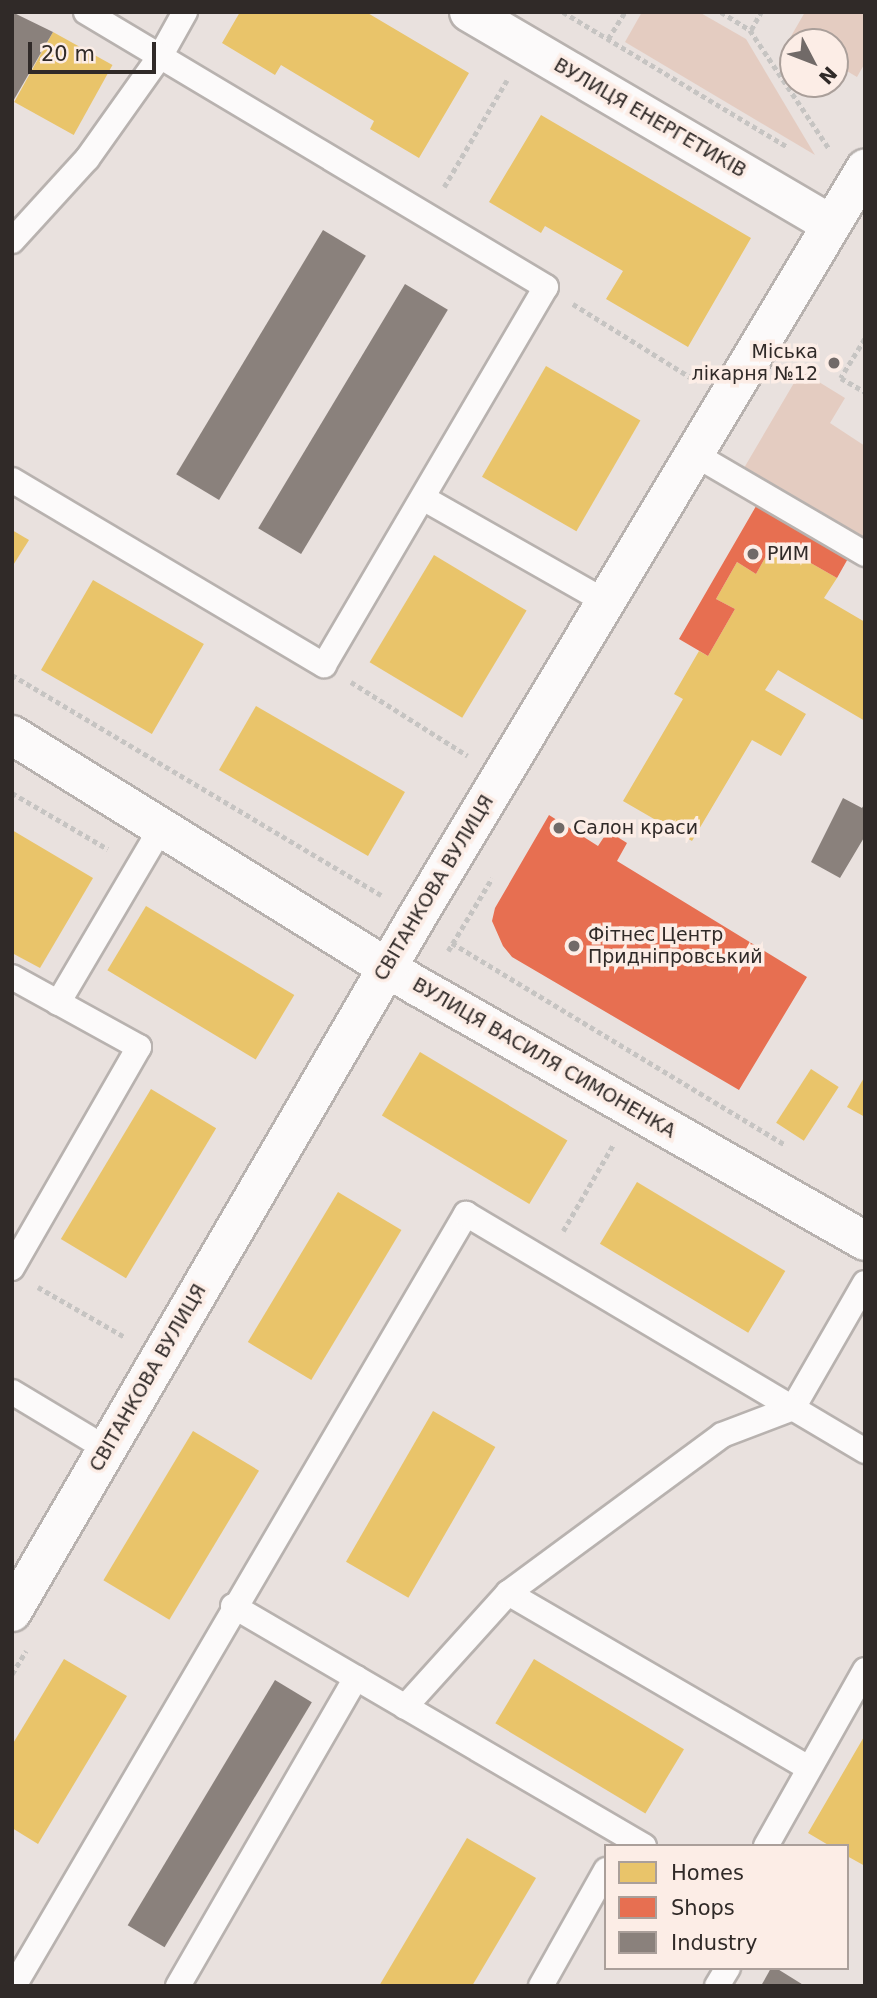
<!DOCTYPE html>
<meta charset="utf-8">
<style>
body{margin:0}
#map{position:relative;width:877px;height:1998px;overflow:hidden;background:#e9e1de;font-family:"DejaVu Sans",sans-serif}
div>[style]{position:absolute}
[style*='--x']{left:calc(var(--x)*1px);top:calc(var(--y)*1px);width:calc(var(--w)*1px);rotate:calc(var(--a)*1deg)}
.green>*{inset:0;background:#e4ccc1}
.homes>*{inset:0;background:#e9c46a;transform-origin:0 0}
.shops>*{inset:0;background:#e76f51}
.industry>*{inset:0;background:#8a817c;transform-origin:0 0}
.path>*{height:4.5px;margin-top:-2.25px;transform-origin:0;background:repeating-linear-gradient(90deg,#c6c4c2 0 5px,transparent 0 8.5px)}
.roads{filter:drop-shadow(2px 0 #b8b2af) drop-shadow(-2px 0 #b8b2af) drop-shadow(0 2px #b8b2af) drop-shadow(0 -2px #b8b2af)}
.service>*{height:24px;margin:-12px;padding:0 12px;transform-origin:12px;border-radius:12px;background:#fcfafa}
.minor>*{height:38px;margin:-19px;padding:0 19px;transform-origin:19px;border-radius:19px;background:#fcfafa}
.dots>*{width:19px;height:19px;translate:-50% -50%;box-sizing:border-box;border:4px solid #fcede6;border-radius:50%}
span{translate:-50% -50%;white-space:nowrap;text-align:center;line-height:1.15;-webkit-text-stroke:7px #fcede6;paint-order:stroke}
.street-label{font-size:19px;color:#302a28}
.poi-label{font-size:19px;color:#302a28}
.right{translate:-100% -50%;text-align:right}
.left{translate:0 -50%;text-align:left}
.frame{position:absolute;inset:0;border:14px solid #302a28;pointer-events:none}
.legend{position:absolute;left:604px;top:1844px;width:245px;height:126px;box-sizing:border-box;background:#fcede6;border:2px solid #aa9f9a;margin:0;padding:9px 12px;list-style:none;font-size:21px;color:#302a28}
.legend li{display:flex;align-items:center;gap:14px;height:35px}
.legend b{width:35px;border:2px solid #aa9f9a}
.north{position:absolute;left:779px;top:28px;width:70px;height:70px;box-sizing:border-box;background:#fcede6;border:2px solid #aa9f9a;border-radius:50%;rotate:132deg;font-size:19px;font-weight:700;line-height:28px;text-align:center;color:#302a28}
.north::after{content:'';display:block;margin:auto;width:24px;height:32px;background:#716a68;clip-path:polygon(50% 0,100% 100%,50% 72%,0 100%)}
.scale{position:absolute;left:28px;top:42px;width:128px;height:32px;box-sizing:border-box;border:4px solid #302a28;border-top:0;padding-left:9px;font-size:21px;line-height:24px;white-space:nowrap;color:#302a28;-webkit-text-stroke:5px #fcede6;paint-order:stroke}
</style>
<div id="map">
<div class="green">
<i style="clip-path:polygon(642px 12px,699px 12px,746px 39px,815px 155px,625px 42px)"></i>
<i style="clip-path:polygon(805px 12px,865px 12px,865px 63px,857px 77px,835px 64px,835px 42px,790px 38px)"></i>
<i style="clip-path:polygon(801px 371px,845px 398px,830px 423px,865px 446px,865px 539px,744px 468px)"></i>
</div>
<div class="homes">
<i style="clip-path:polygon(240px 12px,366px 12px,469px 73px,419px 158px,370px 129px,374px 121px,281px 65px,275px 75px,222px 43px)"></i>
<i style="left:53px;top:32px;width:68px;height:80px;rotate:29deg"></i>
<i style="clip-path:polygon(541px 115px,751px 238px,688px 347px,606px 299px,623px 271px,545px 226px,541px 233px,489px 202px)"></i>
<i style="left:546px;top:366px;width:109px;height:128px;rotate:30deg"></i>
<i style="clip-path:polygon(12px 530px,29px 540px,12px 567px)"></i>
<i style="clip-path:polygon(774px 542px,837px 578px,824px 598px,865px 622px,865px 721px,778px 670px,765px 690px,806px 714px,781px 756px,752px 740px,692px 841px,623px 801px,683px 699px,674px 694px,699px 651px,708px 656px,735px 609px,716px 599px,737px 562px,756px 574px)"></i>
<i style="left:434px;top:555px;width:108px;height:125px;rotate:31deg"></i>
<i style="left:93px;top:580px;width:128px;height:104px;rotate:30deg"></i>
<i style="left:256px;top:706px;width:172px;height:74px;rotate:30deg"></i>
<i style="clip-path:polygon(12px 830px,93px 878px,40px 968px,12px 953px)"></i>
<i style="left:146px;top:906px;width:173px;height:75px;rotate:31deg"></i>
<i style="left:420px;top:1052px;width:172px;height:74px;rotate:31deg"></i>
<i style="left:811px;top:1069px;width:33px;height:64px;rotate:33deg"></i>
<i style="clip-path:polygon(865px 1076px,865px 1117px,847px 1107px)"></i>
<i style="left:151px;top:1089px;width:76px;height:175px;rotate:31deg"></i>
<i style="left:637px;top:1182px;width:173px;height:72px;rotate:31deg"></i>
<i style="left:338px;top:1192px;width:74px;height:175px;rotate:31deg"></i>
<i style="left:433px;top:1411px;width:72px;height:174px;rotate:30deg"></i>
<i style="left:193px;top:1431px;width:77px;height:174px;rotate:31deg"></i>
<i style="clip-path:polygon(64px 1659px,127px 1696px,38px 1844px,12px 1828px,12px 1745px)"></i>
<i style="left:534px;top:1659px;width:175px;height:75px;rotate:31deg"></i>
<i style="clip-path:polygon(865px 1735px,865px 1866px,847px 1856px,847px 1846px,830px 1846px,808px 1833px)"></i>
<i style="clip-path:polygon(467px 1838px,536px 1878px,472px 1986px,379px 1986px)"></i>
</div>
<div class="shops">
<i style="clip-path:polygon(759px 501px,850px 555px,837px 578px,774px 542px,756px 574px,737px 562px,716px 599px,735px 609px,708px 656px,679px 639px)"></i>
<i style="clip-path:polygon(549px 815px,598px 846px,608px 831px,627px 843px,617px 861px,807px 977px,739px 1090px,512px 957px,503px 946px,492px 921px,495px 908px)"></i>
</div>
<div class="industry">
<i style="clip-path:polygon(12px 12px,53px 32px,12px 103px)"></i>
<i style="left:323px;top:230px;width:50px;height:285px;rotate:31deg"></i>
<i style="left:405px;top:284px;width:50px;height:285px;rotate:31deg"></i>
<i style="clip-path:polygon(843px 798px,862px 808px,865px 803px,865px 836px,840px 878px,811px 862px)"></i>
<i style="left:275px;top:1680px;width:43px;height:286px;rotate:31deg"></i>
<i style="clip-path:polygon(771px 1968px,776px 1968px,805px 1986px,761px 1986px)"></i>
</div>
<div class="path">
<i style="--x:563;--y:12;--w:262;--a:31"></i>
<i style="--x:721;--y:12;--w:34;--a:32"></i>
<i style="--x:750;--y:30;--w:144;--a:56.3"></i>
<i style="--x:751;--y:30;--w:21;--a:-61"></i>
<i style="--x:608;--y:39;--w:32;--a:-58"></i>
<i style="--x:444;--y:187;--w:124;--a:-59.5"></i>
<i style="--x:573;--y:304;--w:142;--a:32"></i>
<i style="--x:865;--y:339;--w:46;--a:121.6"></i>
<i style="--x:841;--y:378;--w:28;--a:30"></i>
<i style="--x:12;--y:675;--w:430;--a:30.8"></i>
<i style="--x:351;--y:682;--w:138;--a:32.3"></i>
<i style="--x:12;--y:793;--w:111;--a:30.3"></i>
<i style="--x:452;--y:943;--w:390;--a:31.2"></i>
<i style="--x:448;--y:951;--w:85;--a:-58.9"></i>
<i style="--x:563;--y:1231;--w:99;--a:-59.8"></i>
<i style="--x:38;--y:1287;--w:100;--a:29.9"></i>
<i style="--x:12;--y:1674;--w:27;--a:-59"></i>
</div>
<div class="roads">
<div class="service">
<i style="--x:12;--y:241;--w:111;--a:-47.6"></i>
<i style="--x:87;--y:159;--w:128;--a:-54.6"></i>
<i style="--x:161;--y:55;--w:49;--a:-60.8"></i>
<i style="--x:694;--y:454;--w:198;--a:30.3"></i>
<i style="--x:12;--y:480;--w:363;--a:30.7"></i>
<i style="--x:324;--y:665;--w:438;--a:-59.6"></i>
<i style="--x:546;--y:287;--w:536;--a:-149.13"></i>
<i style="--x:423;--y:498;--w:208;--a:29.6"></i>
<i style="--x:12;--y:977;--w:145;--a:28.9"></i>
<i style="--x:139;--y:1047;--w:255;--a:119.9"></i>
<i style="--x:58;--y:1003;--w:207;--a:-59.5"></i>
<i style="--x:12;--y:1392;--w:111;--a:31"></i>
<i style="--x:508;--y:1593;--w:348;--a:30.2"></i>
<i style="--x:233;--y:1606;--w:476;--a:30.3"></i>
<i style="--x:405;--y:1707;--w:154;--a:-47.9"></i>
<i style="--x:508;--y:1593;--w:266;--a:-36.4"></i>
<i style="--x:722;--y:1435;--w:76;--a:-20.8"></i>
<i style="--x:793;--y:1408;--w:144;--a:-60.1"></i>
<i style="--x:766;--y:1846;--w:202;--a:-60.6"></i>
<i style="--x:14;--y:1986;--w:895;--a:-59.65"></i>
<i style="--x:466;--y:1214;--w:464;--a:30.7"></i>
<i style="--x:178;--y:1986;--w:356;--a:-60"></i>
<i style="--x:541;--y:1986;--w:133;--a:-60.7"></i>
<i style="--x:717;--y:1986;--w:21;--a:-59"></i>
</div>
<div class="minor">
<i style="--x:469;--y:12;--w:420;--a:30.4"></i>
<i style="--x:12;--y:735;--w:479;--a:31.8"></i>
<i style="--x:419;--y:987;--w:513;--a:29.66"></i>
<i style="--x:12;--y:1612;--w:801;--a:-59.78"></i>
<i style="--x:415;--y:920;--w:876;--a:-59.07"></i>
</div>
</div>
<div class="dots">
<i style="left:834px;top:363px;background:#716a68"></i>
<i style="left:753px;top:554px;background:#716a68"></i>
<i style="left:559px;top:828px;background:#716a68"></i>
<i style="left:574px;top:946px;background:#716a68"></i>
</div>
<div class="street-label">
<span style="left:650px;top:118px;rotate:30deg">ВУЛИЦЯ ЕНЕРГЕТИКІВ</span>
<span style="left:434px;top:888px;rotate:-59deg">СВІТАНКОВА ВУЛИЦЯ</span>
<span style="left:544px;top:1058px;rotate:30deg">ВУЛИЦЯ ВАСИЛЯ СИМОНЕНКА</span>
<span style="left:148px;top:1378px;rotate:-60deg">СВІТАНКОВА ВУЛИЦЯ</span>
</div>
<div class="poi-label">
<span class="right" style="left:818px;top:363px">Міська<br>лікарня №12</span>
<span class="left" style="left:767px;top:554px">РИМ</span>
<span class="left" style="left:573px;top:828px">Салон краси</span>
<span class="left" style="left:588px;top:946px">Фітнес Центр<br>Придніпровський</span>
</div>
<div class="frame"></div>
<ul class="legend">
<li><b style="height:19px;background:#e9c46a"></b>Homes</li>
<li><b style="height:19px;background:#e76f51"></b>Shops</li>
<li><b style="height:19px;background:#8a817c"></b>Industry</li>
</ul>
<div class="north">N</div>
<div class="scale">20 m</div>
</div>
